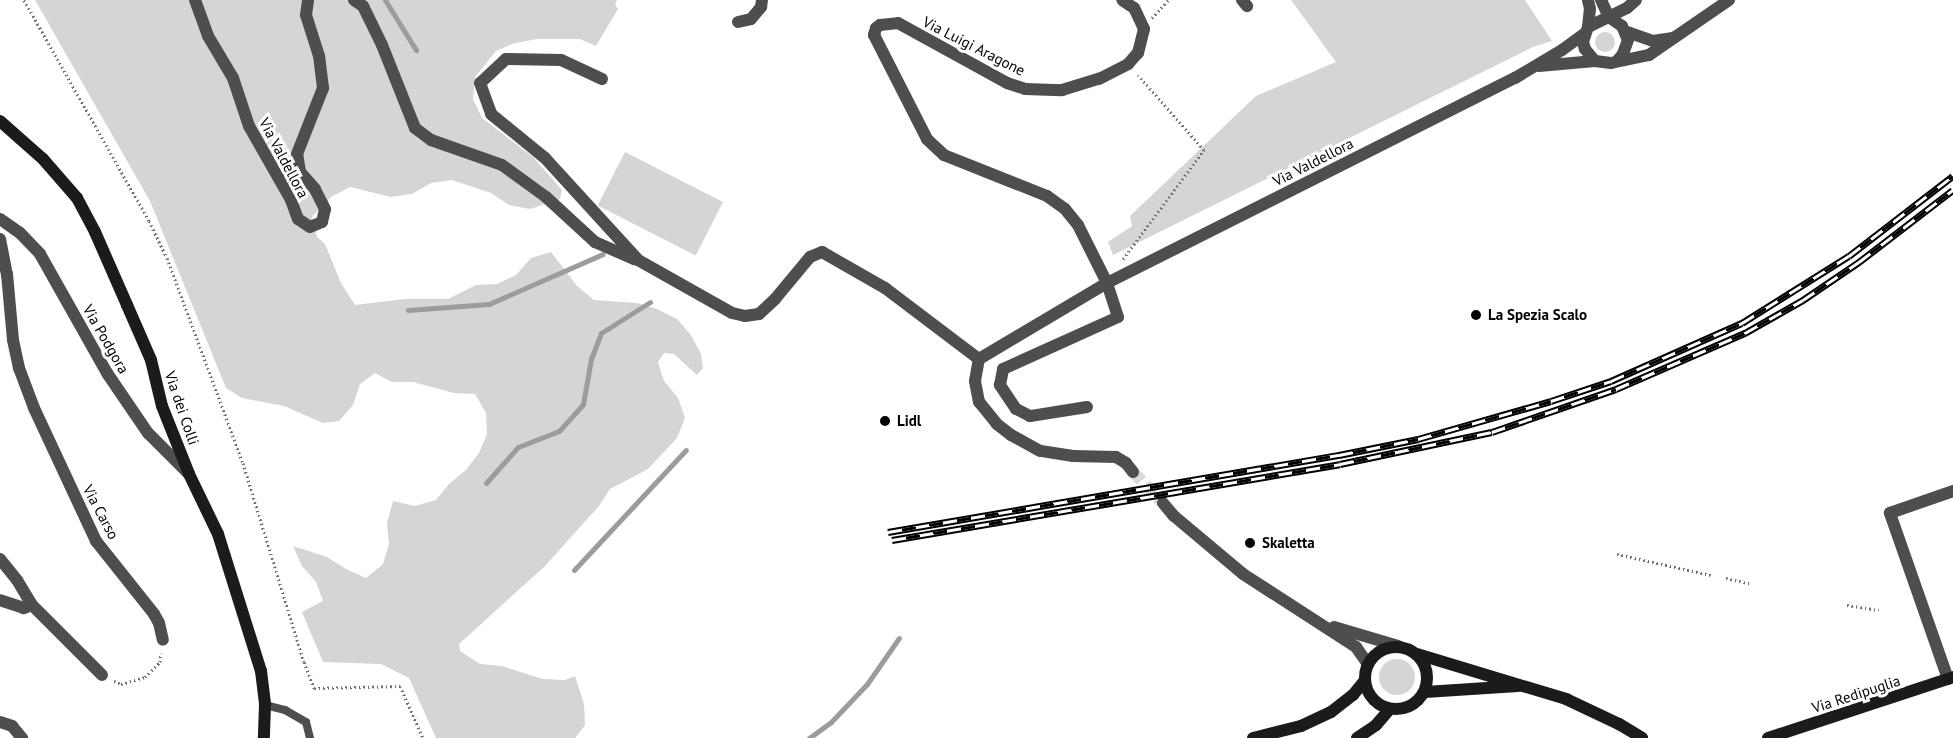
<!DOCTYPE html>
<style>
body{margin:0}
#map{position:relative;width:1953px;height:738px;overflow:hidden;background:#fff;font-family:"PT Sans",sans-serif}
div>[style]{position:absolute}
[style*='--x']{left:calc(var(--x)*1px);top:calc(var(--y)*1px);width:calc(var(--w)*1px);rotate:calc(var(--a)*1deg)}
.green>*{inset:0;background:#d5d5d5;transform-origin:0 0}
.round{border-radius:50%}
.stream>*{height:5px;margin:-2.5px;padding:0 2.5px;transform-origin:2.5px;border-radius:2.5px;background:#9c9c9c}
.street-tunnel>*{height:12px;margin-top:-6px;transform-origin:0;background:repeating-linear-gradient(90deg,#d9d9d9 0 12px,transparent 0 18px)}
.path>*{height:3px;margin-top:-1.5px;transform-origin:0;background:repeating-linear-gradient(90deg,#707070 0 1.5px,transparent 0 4.5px)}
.lane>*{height:8px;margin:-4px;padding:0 4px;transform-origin:4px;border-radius:4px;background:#4e4e4e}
.street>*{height:12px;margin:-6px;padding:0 6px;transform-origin:6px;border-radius:6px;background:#4e4e4e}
.secondary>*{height:12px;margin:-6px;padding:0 6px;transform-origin:6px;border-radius:6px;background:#1b1b1b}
.secondary>.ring{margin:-6px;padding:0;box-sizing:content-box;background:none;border:12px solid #1b1b1b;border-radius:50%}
.rail>*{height:7px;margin-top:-3.5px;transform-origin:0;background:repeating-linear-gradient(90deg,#fff 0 14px,#000 0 28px);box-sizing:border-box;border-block:2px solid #000}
.dots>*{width:16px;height:16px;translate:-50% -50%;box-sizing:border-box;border:3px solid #fff;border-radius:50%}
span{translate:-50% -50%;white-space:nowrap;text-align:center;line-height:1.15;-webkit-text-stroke:6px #fff;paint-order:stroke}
.street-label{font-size:15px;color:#000}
.poi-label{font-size:15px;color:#000;font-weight:700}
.left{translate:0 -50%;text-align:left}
</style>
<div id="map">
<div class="green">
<i style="clip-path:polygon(35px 0,617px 0,615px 5px,618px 9px,596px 46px,580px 39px,536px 39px,512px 44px,496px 51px,475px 77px,473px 99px,482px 118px,533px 157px,562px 190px,560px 199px,530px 209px,509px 205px,491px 193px,452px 180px,431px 183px,412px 194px,391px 197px,350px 187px,331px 197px,312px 217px,317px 237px,325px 244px,341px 283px,355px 305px,405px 299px,448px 299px,476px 285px,497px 284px,516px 275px,531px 258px,551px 252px,577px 286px,594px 300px,637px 303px,657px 309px,677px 319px,691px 335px,701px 354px,703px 368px,697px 375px,674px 354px,664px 353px,658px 362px,664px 381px,678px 398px,685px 418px,677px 438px,648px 469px,610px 489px,599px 506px,545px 566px,459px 644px,460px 651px,480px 664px,502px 666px,543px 679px,565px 680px,575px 676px,584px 704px,585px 725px,575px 738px,436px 738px,409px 678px,381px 664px,323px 662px,302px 612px,323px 601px,316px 582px,302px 566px,293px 546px,327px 557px,346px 569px,366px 578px,383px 564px,389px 544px,387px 523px,393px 501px,415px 506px,436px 500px,449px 484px,466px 470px,479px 453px,487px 434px,486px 413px,475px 394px,454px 393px,413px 382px,392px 382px,375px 373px,360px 384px,353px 405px,339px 421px,323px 423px,284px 406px,242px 398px,226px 388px,150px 201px)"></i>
<i style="clip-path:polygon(1291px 0,1525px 0,1552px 41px,1533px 47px,1113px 255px,1108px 242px,1132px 226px,1130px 216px,1256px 96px,1336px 62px)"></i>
<i class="round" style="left:1595px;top:32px;width:20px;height:20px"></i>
<i style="left:625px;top:152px;width:110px;height:60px;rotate:27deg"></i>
<i class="round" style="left:1379px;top:659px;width:36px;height:36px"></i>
</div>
<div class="stream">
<i style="--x:385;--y:0;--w:59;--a:58.2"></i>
<i style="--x:408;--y:310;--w:81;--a:-4.2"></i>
<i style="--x:489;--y:304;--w:124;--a:-23.7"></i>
<i style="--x:486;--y:483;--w:48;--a:-48.4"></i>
<i style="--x:518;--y:447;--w:44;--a:-21.3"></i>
<i style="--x:559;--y:431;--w:36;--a:-48"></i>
<i style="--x:583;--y:404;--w:46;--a:-79.9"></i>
<i style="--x:591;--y:359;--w:28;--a:-69"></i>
<i style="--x:601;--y:333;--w:58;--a:-32.3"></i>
<i style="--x:574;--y:570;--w:164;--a:-47"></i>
<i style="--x:809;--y:738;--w:27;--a:-36"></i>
<i style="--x:831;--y:722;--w:52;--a:-46.5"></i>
<i style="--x:867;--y:684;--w:56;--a:-55.2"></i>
</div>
<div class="street-tunnel">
<i style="--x:1133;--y:472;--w:43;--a:45.9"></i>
</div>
<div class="path">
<i style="--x:24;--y:0;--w:254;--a:60.5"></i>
<i style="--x:149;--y:221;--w:41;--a:64.1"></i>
<i style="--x:167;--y:258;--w:219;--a:69.7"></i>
<i style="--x:243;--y:463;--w:208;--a:73"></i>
<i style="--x:304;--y:662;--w:28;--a:69"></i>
<i style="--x:314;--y:688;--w:86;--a:-1.3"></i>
<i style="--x:400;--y:686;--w:57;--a:66.1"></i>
<i style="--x:1152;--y:18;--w:24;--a:-48"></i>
<i style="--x:1123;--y:259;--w:136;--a:-53.4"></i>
<i style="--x:1204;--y:150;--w:100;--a:-131.3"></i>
<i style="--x:1617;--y:554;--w:96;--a:12.6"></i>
<i style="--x:1726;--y:578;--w:26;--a:13"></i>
<i style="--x:1847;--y:605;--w:32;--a:9"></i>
<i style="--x:114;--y:681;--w:8;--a:23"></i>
<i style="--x:121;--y:684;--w:25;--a:-16"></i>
<i style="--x:145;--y:677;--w:21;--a:-45"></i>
<i style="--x:160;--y:662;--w:9;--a:-84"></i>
</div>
<div class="lane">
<i style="--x:265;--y:705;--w:21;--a:14"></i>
<i style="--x:285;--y:710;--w:24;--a:30"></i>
<i style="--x:306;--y:722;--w:16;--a:76"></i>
</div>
<div class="street">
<i style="--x:195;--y:0;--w:38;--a:70"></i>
<i style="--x:208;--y:36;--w:49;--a:59.2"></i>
<i style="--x:233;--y:78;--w:51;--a:71.6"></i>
<i style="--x:249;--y:126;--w:85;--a:60.4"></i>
<i style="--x:291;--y:200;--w:20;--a:70"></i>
<i style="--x:298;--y:219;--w:14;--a:34"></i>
<i style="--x:310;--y:227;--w:13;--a:-23"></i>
<i style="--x:322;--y:222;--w:13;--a:-77"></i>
<i style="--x:325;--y:209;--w:22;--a:-117"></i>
<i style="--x:315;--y:189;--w:23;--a:-131"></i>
<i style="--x:300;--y:172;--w:18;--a:-99"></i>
<i style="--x:297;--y:154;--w:71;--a:-68.5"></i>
<i style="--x:323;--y:88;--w:32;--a:-97"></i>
<i style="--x:319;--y:56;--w:43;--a:-107.6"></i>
<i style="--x:306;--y:15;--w:15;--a:-82"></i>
<i style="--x:354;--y:0;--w:11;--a:34"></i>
<i style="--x:363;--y:6;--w:43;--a:64"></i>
<i style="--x:382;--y:45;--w:89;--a:68.3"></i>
<i style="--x:415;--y:128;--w:20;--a:37"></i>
<i style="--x:431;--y:140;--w:75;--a:19.4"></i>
<i style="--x:502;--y:165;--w:54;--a:36"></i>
<i style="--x:546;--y:197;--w:67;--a:42.6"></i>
<i style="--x:595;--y:242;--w:43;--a:23.6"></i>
<i style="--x:1242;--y:0;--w:8;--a:50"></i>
<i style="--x:1601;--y:0;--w:19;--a:65"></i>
<i style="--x:1609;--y:17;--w:16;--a:35"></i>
<i style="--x:1622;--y:26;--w:15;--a:67"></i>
<i style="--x:1628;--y:40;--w:15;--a:110"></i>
<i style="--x:1623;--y:54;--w:8;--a:130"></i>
<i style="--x:738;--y:22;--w:13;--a:-13"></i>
<i style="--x:751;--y:19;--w:16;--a:-50"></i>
<i style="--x:761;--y:7;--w:7;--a:-82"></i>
<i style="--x:1588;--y:27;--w:18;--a:-84"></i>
<i style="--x:1590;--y:9;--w:9;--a:-103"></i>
<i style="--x:1627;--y:32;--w:28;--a:19"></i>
<i style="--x:1653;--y:41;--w:20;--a:-9"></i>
<i style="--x:1595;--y:61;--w:16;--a:-130"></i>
<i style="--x:1585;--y:49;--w:7;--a:-106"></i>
<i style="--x:1583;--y:42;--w:16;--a:-72"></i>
<i style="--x:1588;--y:27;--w:43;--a:-26"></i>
<i style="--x:1627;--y:8;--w:12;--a:-42"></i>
<i style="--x:1539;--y:66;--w:56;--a:-5.1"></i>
<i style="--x:1595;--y:61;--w:16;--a:7"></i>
<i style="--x:1611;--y:63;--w:39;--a:-12"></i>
<i style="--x:1649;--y:55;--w:97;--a:-34.5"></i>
<i style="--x:602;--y:79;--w:45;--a:-155.1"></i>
<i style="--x:561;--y:60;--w:55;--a:-179"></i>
<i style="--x:506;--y:59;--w:35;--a:137"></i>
<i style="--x:480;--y:83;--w:33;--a:70"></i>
<i style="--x:491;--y:114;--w:70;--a:39.2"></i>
<i style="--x:545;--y:158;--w:138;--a:47.6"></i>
<i style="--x:638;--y:260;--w:108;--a:29.4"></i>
<i style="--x:732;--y:313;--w:13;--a:13"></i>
<i style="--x:745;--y:316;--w:14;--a:-8"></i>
<i style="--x:759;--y:314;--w:22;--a:-43"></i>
<i style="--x:775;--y:299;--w:55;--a:-50.2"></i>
<i style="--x:810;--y:257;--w:13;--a:-23"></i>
<i style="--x:822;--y:252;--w:73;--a:29.7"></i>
<i style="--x:885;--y:288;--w:118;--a:37.1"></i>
<i style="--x:0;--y:219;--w:24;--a:35"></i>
<i style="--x:20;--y:233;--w:29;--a:46"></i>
<i style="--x:40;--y:254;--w:137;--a:60.6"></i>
<i style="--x:107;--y:373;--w:73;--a:55.7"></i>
<i style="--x:148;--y:433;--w:58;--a:45"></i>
<i style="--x:0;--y:239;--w:36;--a:79"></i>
<i style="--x:7;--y:274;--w:66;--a:84.8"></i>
<i style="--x:13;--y:340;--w:29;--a:78"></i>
<i style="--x:19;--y:368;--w:43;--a:69.4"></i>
<i style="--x:34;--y:408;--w:147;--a:65"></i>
<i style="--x:96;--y:541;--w:93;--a:51.5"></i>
<i style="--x:154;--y:614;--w:10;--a:61"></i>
<i style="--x:159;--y:623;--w:17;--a:77"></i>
<i style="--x:1087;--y:407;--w:58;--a:171"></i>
<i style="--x:1030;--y:416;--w:16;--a:-153"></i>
<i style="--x:1016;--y:409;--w:29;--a:-124"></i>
<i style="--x:1000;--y:385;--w:16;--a:-79"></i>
<i style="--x:1003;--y:369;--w:126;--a:-24.3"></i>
<i style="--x:1118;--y:317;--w:36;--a:-108"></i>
<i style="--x:1107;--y:283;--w:65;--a:-116.6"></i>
<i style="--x:1078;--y:225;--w:21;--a:-129"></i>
<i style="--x:1065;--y:209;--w:22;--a:-144"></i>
<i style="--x:1047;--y:196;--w:111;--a:-158.3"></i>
<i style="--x:944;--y:155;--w:23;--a:-137"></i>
<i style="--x:927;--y:139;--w:117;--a:-117"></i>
<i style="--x:874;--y:35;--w:7;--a:-74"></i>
<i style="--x:876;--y:28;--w:5;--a:-37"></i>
<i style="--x:880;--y:25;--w:18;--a:-6"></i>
<i style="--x:898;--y:23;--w:124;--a:28.8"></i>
<i style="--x:1007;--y:83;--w:19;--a:18"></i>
<i style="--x:1025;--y:89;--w:37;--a:2"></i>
<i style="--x:1062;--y:90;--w:39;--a:-17"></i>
<i style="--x:1099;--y:79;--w:33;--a:-27"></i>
<i style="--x:1128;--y:64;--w:15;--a:-48"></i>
<i style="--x:1138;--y:53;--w:25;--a:-76"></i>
<i style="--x:1144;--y:29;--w:23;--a:-115"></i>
<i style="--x:1134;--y:8;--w:14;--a:-146"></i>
<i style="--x:1133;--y:472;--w:11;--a:-128"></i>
<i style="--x:1126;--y:463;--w:12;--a:-149"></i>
<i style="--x:1116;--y:457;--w:43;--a:-178.7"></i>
<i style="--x:1073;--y:456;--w:33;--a:-171"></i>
<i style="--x:1040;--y:451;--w:33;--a:-151"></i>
<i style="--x:1011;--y:435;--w:18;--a:-142"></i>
<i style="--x:997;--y:424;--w:28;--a:-129"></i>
<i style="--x:979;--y:402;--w:21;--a:-101"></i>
<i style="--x:975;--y:381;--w:22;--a:-80"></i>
<i style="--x:979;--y:359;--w:149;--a:-30.7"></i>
<i style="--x:1107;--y:283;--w:457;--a:-26.7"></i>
<i style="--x:1515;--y:78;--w:55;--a:-30.8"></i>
<i style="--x:1562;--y:50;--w:27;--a:-36"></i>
<i style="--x:1163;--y:503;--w:17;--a:50"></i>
<i style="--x:1174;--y:516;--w:90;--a:40"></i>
<i style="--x:1243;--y:574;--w:135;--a:32.9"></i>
<i style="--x:1356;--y:647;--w:21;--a:55"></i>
<i style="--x:0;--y:559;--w:27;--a:51"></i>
<i style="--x:17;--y:580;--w:29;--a:59"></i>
<i style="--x:32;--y:605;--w:9;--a:159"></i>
<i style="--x:24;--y:608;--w:25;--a:-162"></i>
<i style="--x:32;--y:605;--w:99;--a:45"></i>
<i style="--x:1334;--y:627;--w:67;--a:16.5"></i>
<i style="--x:1948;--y:679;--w:176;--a:-109.3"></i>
<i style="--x:1890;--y:513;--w:67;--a:-19.2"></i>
<i style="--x:0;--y:722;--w:13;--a:18"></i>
<i style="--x:12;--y:726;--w:16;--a:50"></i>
</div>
<div class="secondary">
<i style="--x:0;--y:121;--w:57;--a:41.5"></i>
<i style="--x:43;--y:159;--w:52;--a:48.9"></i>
<i style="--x:77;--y:198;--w:38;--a:62"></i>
<i style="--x:95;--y:232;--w:80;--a:66.3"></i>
<i style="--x:127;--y:305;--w:60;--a:66.4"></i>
<i style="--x:151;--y:360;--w:47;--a:76.6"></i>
<i style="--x:162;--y:406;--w:73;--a:68.3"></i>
<i style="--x:189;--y:474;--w:67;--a:64.2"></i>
<i style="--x:218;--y:534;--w:144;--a:72.6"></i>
<i style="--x:261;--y:671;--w:34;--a:83"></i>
<i style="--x:265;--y:705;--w:33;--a:92"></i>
<i class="ring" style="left:1365px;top:647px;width:50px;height:50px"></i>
<i style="--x:1417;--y:654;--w:156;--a:16.8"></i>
<i style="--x:1566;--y:699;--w:59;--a:25.3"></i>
<i style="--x:1619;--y:724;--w:27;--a:31"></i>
<i style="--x:1425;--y:692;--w:93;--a:-3.7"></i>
<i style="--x:1253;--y:738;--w:49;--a:-14"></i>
<i style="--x:1301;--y:726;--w:33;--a:-25"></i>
<i style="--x:1331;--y:712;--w:28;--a:-38"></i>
<i style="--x:1353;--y:695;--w:19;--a:-51"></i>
<i style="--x:1357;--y:738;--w:23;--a:-34"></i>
<i style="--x:1376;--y:725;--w:21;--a:-49"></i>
<i style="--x:1768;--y:738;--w:195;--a:-18.2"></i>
</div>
<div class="rail">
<i style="--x:888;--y:532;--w:458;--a:-9.7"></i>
<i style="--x:1339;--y:455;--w:81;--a:-11.4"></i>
<i style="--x:1418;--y:439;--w:138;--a:-15.9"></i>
<i style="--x:1551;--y:401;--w:63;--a:-18.4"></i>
<i style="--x:1611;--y:381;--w:143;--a:-23.9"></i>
<i style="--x:1742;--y:323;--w:126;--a:-32.1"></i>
<i style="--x:1849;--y:256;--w:131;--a:-37.6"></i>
<i style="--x:892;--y:540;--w:454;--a:-9.6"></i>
<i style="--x:1340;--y:464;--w:155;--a:-11.9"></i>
<i style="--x:1492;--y:432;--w:131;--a:-19.1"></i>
<i style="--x:1616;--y:389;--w:141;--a:-23.5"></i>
<i style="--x:1745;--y:333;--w:67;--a:-29.6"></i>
<i style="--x:1803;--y:300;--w:68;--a:-34.2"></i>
<i style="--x:1859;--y:262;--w:118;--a:-37.5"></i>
</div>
<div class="dots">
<i style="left:1476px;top:315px;background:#000"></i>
<i style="left:885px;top:421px;background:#000"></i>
<i style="left:1250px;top:543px;background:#000"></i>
</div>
<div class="street-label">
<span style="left:974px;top:46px;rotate:27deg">Via Luigi Aragone</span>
<span style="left:284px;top:158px;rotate:62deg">Via Valdellora</span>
<span style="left:1313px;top:162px;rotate:-27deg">Via Valdellora</span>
<span style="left:106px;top:339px;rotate:60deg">Via Podgora</span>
<span style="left:182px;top:408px;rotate:71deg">Via dei Colli</span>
<span style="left:101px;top:512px;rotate:62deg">Via Carso</span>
<span style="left:1856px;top:694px;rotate:-18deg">Via Redipuglia</span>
</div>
<div class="poi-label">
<span class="left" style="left:1488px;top:315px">La Spezia Scalo</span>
<span class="left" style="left:897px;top:421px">Lidl</span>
<span class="left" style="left:1262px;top:543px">Skaletta</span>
</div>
</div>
